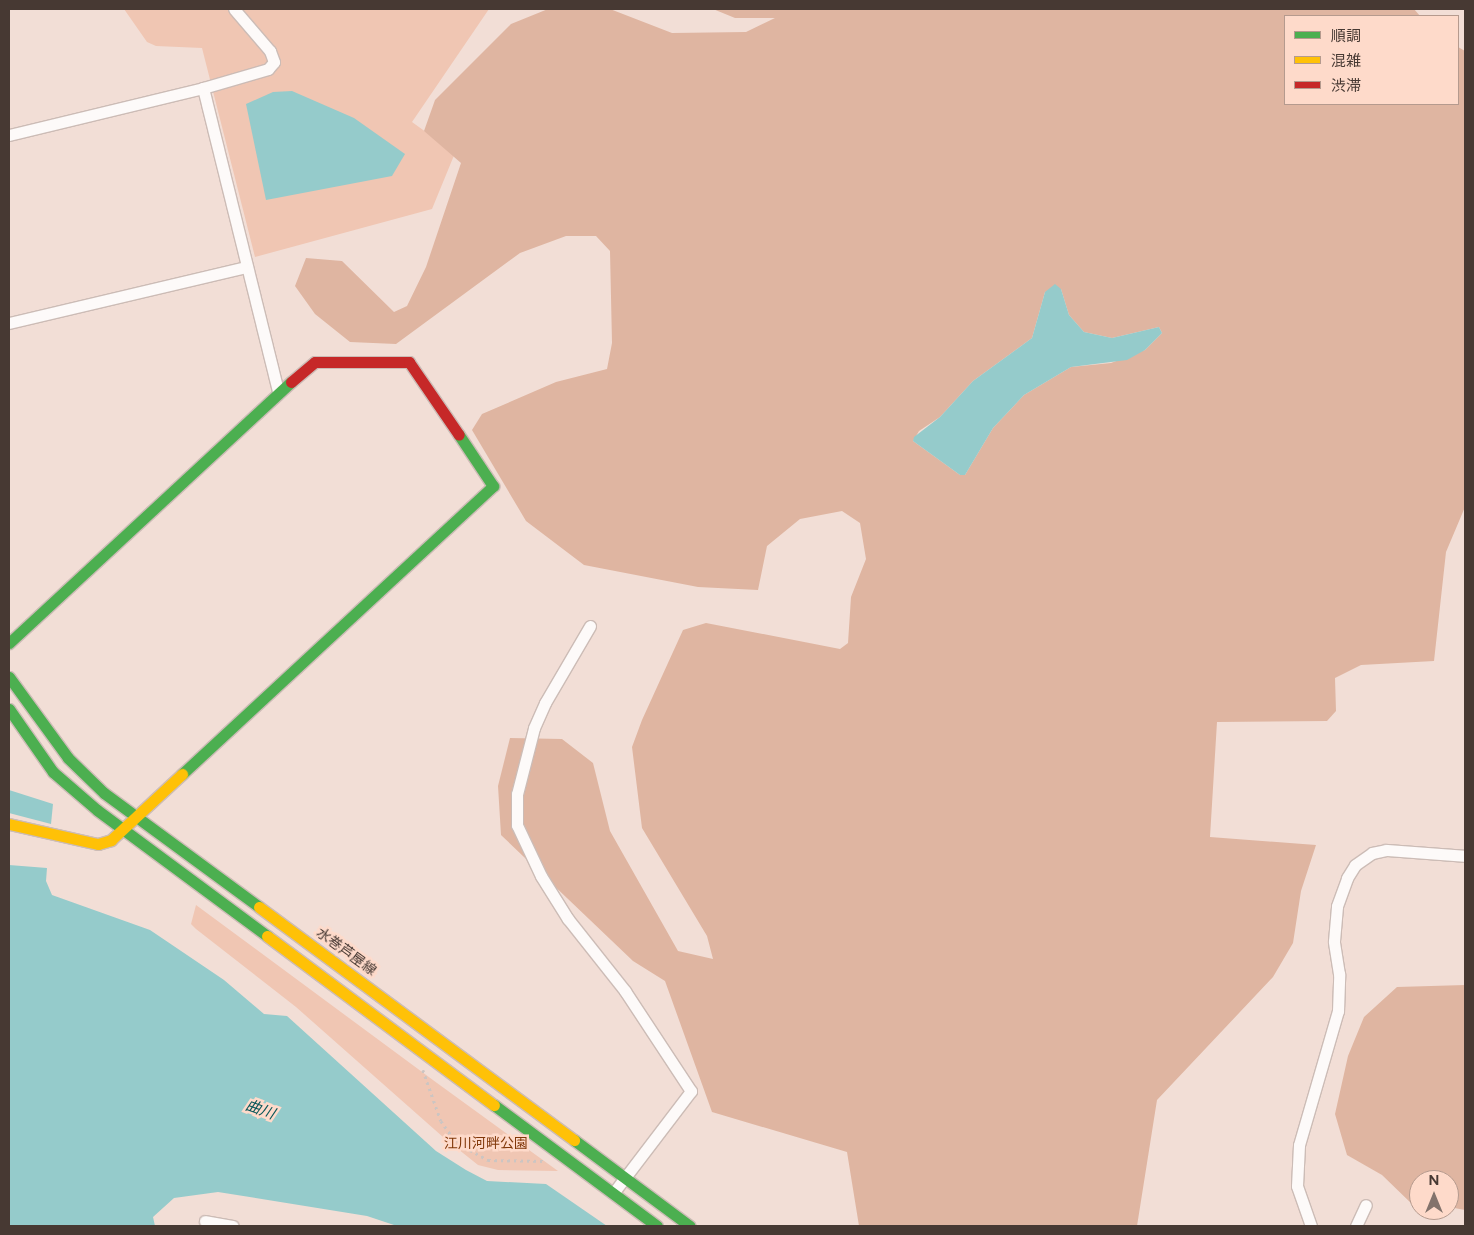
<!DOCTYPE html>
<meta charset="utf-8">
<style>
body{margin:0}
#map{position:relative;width:1474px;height:1235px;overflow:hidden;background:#f2ded6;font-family:Figtree,"Noto Sans JP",sans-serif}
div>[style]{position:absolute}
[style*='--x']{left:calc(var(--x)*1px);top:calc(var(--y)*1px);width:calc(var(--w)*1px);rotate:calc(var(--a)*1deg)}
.green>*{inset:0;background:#f0c6b3}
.forest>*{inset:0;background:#dfb5a1}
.water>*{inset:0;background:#95cbcb}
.path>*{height:2.5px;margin-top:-1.25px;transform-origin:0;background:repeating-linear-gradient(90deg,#ccc5c2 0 2.5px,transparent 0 6.5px)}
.roads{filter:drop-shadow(1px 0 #ccbcb6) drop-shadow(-1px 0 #ccbcb6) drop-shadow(0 1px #ccbcb6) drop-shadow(0 -1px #ccbcb6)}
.street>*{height:11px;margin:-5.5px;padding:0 5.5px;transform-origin:5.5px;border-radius:5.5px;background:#fdfaf9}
.fast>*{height:11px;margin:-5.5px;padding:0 5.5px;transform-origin:5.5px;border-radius:5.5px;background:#4caf50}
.slow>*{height:11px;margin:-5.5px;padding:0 5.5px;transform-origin:5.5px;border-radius:5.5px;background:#ffc107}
.jam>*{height:11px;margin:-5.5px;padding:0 5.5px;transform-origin:5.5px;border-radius:5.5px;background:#c62828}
span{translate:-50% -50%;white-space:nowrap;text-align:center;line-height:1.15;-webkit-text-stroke:5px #fedaca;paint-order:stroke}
.street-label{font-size:14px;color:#473933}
.park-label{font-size:14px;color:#803709}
.water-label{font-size:15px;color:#09575a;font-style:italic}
.frame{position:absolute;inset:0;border:10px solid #473933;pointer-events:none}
.legend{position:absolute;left:1284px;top:15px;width:175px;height:90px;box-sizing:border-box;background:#fedaca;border:1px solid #b59a8e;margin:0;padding:6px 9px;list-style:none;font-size:15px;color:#473933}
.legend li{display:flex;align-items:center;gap:10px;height:25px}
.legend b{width:25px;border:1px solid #b59a8e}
.north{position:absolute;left:1409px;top:1170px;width:50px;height:50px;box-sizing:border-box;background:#fedaca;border:1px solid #b59a8e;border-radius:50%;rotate:0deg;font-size:14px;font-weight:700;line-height:20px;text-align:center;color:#473933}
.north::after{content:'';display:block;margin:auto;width:18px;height:22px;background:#83736c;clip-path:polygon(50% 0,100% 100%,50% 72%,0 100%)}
</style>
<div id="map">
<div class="green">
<i style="clip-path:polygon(124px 9px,489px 9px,412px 122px,455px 153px,432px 209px,255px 257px,202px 48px,156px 46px,147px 42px)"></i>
<i style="clip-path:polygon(196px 905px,437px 1083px,558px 1171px,498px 1170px,478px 1165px,443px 1137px,296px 1007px,196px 929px,191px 924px)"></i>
</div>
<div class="forest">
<i style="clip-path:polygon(evenodd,548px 9px,610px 9px,672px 33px,746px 32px,775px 18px,735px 18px,713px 9px,1414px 9px,1420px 16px,1285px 16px,1285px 104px,1458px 104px,1458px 47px,1465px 51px,1465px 507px,1446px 552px,1434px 661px,1361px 665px,1335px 678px,1336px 711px,1327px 721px,1217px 722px,1210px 837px,1316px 845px,1301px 891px,1293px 943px,1273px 977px,1157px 1100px,1137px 1226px,859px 1226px,847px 1152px,712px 1112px,665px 981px,633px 961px,501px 835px,498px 786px,510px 738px,562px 739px,593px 763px,610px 831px,678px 951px,713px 959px,707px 936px,642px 828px,632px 747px,642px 720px,683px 630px,706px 623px,840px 649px,848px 643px,851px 597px,866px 559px,860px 523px,842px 511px,800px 519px,767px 546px,758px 590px,698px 587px,584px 565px,526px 521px,472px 430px,482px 414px,556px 382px,607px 369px,612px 343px,610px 251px,596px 236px,566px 236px,520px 253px,396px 344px,350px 342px,315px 314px,295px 286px,306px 258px,342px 261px,394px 312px,407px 306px,426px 267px,461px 163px,424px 131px,435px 100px,511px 24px,548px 9px,1061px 289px,1069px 315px,1084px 332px,1112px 338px,1159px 327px,1162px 333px,1145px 350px,1111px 363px,1071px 367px,1024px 395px,993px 428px,965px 475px,960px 475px,913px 441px,919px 431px,940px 417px,973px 381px,1032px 338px,1045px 292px,1061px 289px)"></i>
<i style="clip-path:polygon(1465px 985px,1465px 1210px,1449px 1207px,1449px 1180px,1419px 1180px,1419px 1205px,1413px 1205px,1382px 1175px,1347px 1155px,1335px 1114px,1348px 1056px,1364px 1017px,1397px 987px)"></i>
</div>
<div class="water">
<i style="clip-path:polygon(292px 91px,354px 118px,405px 154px,392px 176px,266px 200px,246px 104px,273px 92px)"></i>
<i style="clip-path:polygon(1055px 284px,1061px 289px,1069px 315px,1084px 332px,1112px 338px,1159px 327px,1162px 333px,1145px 350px,1127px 360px,1071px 367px,1024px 395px,993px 428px,965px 475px,960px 475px,913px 441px,914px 437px,940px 417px,973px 381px,1032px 338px,1045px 292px)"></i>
<i style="clip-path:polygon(9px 790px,53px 804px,51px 824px,9px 813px)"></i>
<i style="clip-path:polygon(9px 865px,47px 868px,46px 881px,52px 895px,150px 930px,224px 980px,264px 1014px,287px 1016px,436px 1151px,466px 1170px,487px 1181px,546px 1184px,607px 1226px,397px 1226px,367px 1216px,218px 1192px,174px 1198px,153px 1217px,155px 1226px,9px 1226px)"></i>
</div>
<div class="path">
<i style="--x:423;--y:1070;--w:54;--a:70.6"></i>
<i style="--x:441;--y:1121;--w:19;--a:54"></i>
<i style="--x:452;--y:1136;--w:23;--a:38"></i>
<i style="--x:470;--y:1150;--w:21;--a:29"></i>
<i style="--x:488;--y:1160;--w:56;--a:1"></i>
</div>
<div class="roads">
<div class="street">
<i style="--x:203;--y:88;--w:313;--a:76.1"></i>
<i style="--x:9;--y:135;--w:200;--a:-13.6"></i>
<i style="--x:203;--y:88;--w:68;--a:-16.3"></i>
<i style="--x:268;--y:69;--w:9;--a:-49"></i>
<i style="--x:274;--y:62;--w:12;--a:-110"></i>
<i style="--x:270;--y:51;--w:55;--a:-130.6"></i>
<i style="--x:9;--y:323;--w:244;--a:-13.3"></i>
<i style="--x:590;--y:626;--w:89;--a:120.3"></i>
<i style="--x:545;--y:703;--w:27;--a:114"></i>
<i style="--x:534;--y:728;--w:68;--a:104.4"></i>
<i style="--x:517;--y:794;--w:31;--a:90"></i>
<i style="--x:517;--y:825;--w:56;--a:64.8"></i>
<i style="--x:541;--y:876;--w:51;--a:57.9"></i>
<i style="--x:568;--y:919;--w:92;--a:51.6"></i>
<i style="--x:625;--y:991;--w:120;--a:56.6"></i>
<i style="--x:691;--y:1091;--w:127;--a:127.3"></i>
<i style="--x:205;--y:1221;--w:28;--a:10"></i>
<i style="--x:1311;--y:1226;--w:42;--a:-109.3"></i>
<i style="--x:1297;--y:1186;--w:41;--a:-87.2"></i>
<i style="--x:1299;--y:1145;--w:140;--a:-73.8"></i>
<i style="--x:1338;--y:1011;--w:37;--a:-88"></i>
<i style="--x:1339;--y:974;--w:33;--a:-99"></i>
<i style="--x:1334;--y:941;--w:35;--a:-85"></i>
<i style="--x:1337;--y:906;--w:30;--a:-70"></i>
<i style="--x:1347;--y:878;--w:15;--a:-58"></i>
<i style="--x:1355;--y:865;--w:21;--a:-35"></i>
<i style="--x:1372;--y:853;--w:14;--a:-12"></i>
<i style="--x:1386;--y:850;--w:79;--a:4.3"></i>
<i style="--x:1356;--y:1226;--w:23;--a:-65"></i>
</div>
<div class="fast">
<i style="--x:9;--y:643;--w:384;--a:-42.8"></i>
<i style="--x:9;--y:677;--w:100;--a:53.9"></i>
<i style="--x:68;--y:758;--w:50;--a:44.2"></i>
<i style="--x:104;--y:793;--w:192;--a:36.3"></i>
<i style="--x:9;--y:709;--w:77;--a:55.1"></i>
<i style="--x:53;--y:772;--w:58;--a:40.8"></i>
<i style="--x:97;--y:810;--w:212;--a:36.5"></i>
<i style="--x:182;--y:774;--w:424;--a:-42.8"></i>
<i style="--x:493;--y:486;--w:61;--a:-123.7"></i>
<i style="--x:494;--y:1105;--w:203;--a:36.6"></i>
<i style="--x:574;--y:1140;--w:144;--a:36.6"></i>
</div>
<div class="slow">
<i style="--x:9;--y:824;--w:91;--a:12.7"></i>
<i style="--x:98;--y:844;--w:14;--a:-17"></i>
<i style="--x:111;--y:840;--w:97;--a:-42.9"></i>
<i style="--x:259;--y:907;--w:392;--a:36.5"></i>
<i style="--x:267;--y:936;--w:283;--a:36.7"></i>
</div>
<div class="jam">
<i style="--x:291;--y:382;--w:31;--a:-40"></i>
<i style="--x:315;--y:362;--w:94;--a:0"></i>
<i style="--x:409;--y:362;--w:88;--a:55.6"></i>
</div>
</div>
<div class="street-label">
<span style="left:346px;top:952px;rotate:36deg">水巻芦屋線</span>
</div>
<div class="park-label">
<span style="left:486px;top:1144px">江川河畔公園</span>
</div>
<div class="water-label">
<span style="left:260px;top:1110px;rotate:20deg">曲川</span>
</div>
<div class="frame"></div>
<ul class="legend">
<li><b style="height:6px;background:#4caf50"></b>順調</li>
<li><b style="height:6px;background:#ffc107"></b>混雑</li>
<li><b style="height:6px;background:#c62828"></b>渋滞</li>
</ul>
<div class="north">N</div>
</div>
